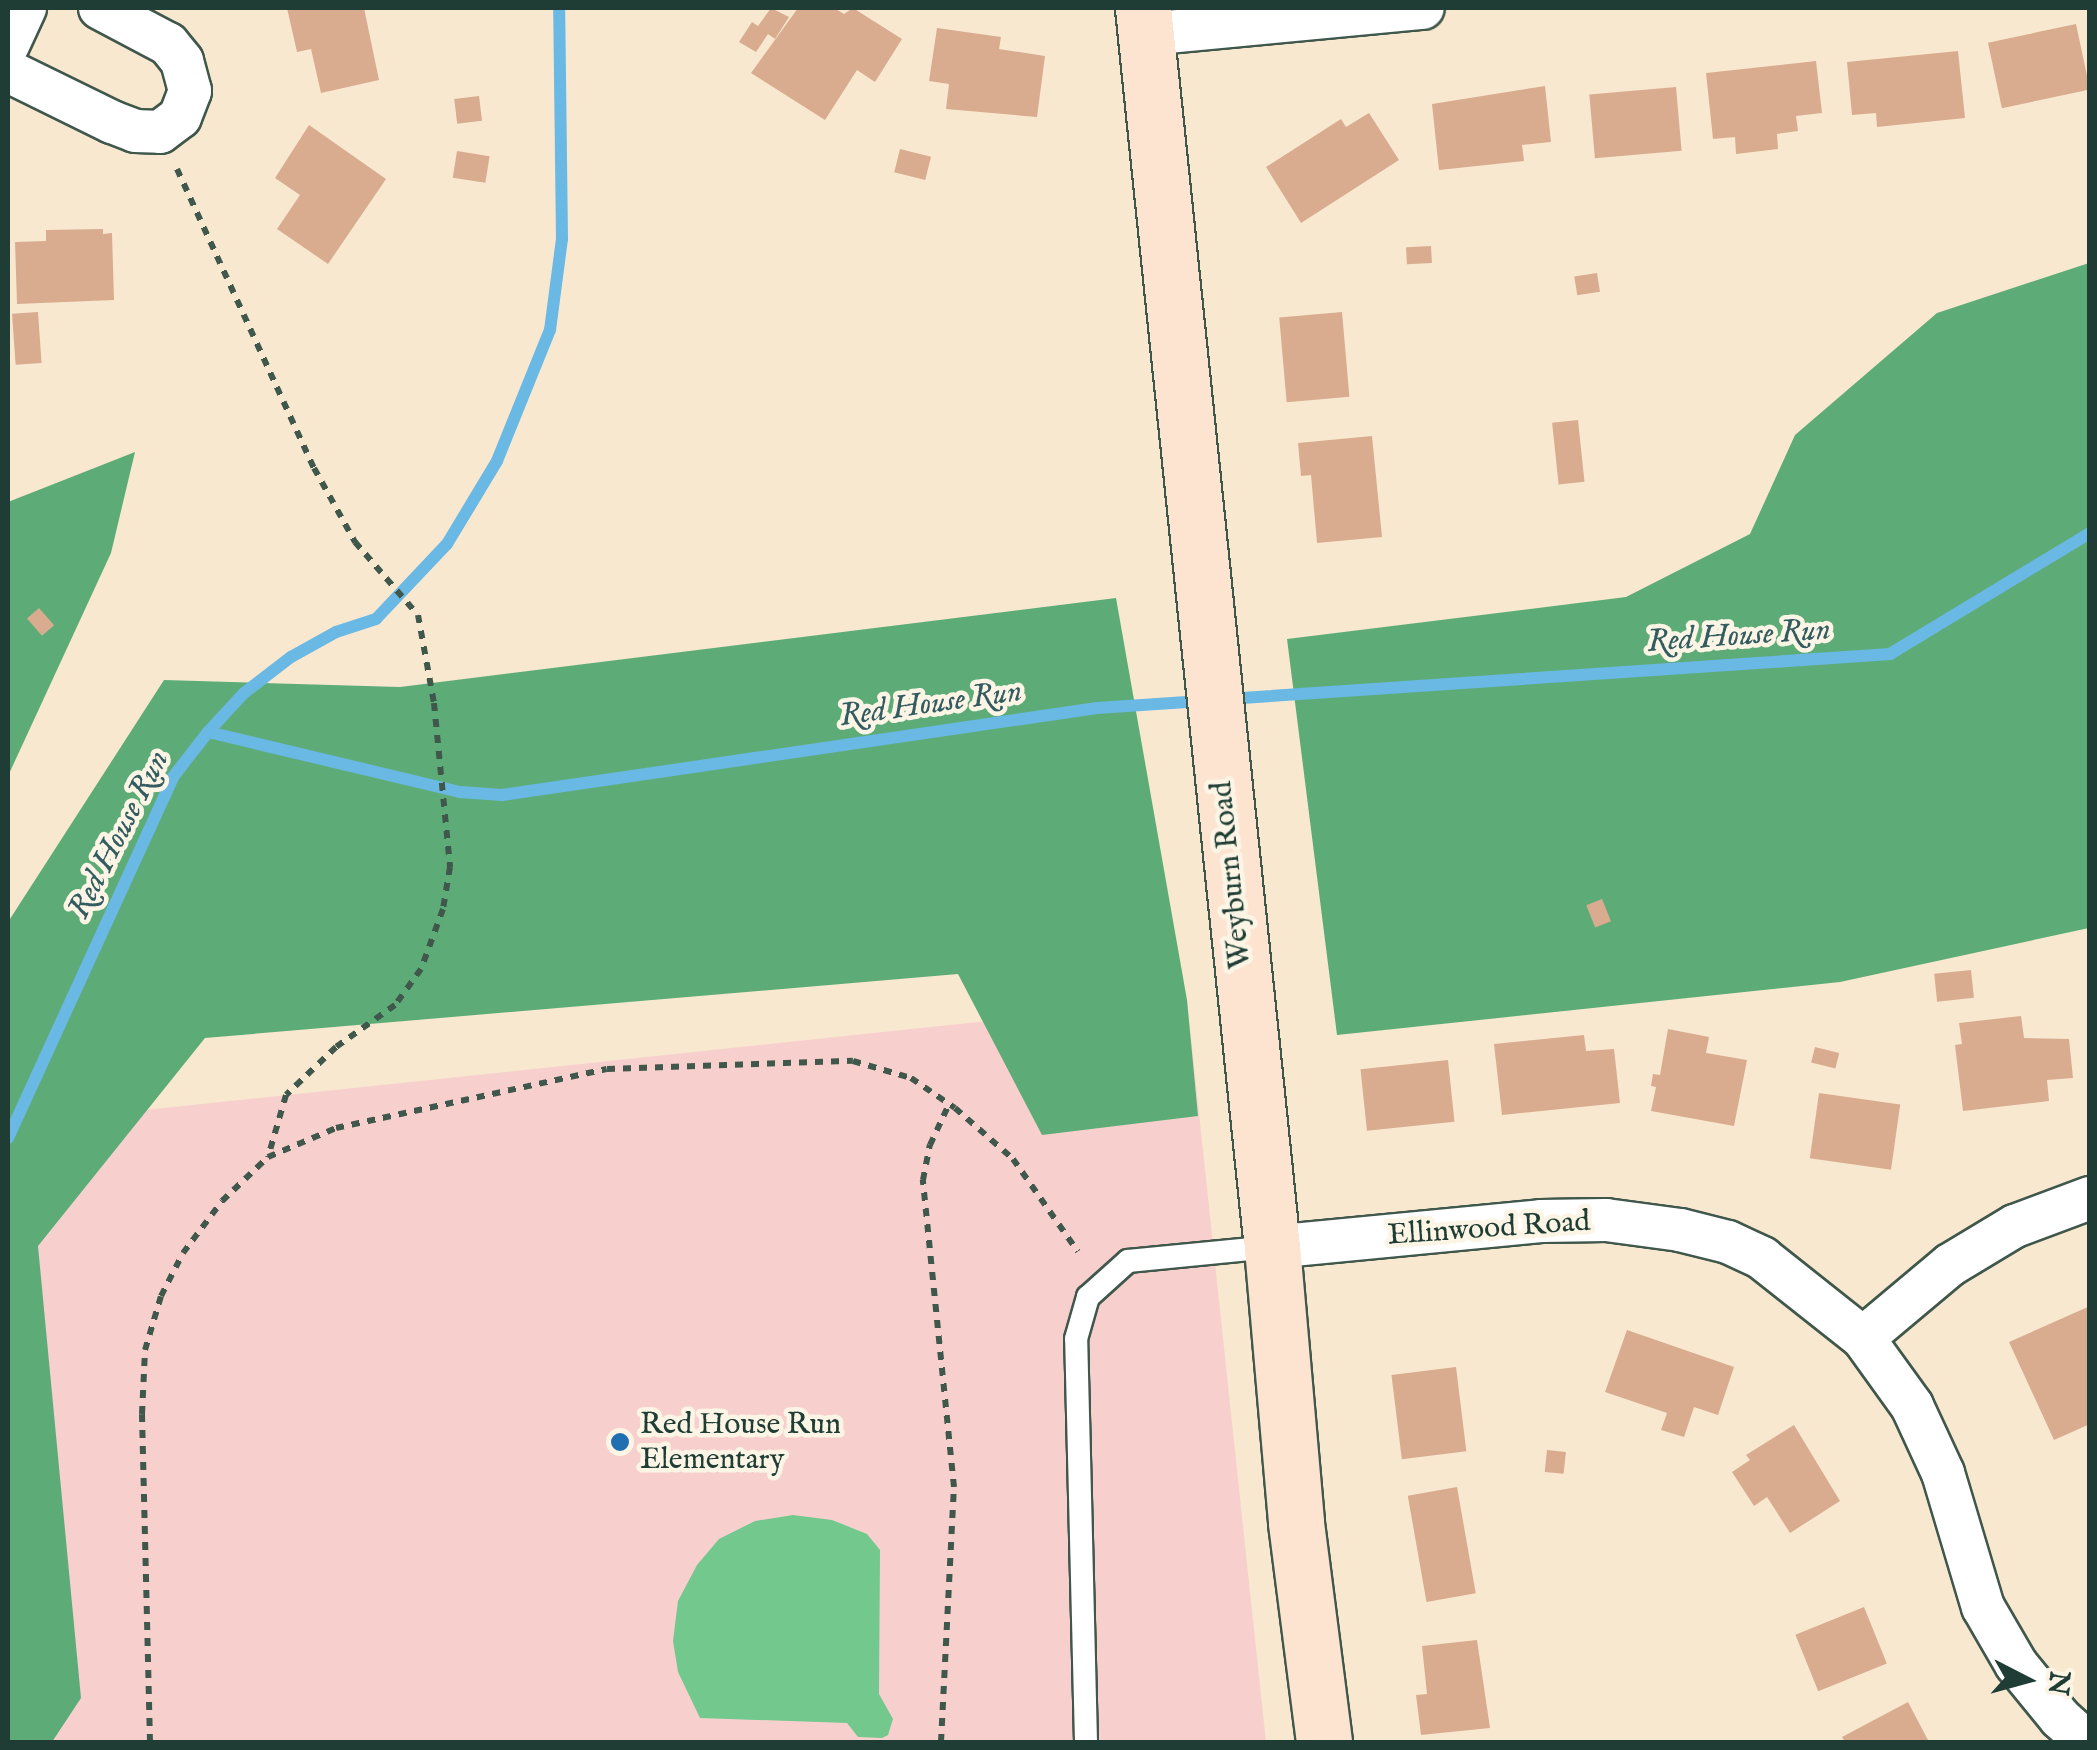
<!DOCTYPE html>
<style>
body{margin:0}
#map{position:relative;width:2097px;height:1750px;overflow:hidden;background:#f8e8d0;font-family:"IM FELL English",serif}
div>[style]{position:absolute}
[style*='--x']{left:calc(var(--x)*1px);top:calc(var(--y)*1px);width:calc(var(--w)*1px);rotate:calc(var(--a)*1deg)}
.built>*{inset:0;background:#f7d0cd}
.green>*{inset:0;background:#72c88d}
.forest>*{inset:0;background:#5dac78}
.stream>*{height:12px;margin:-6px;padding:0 6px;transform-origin:6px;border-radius:6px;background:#6ab8e4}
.building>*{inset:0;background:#d9ac8f;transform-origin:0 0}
.path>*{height:6px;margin-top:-3px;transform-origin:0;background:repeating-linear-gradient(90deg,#40574b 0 8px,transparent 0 16px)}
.roads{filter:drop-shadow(2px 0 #40574b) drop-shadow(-2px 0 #40574b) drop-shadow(0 2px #40574b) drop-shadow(0 -2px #40574b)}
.lane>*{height:22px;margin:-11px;padding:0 11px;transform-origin:11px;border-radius:11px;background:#fff}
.street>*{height:42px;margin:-21px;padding:0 21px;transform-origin:21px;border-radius:21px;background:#fff}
.secondary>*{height:55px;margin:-27.5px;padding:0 27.5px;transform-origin:27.5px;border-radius:27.5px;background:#fde4d1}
.dots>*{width:28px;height:28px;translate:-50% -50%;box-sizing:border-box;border:5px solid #fcf5e5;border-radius:50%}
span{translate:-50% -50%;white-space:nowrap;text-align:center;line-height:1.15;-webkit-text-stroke:9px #fcf5e5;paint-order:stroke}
.street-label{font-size:30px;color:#1f3d34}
.poi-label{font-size:30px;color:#1f3d34}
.left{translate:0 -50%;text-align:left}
.water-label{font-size:32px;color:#325c60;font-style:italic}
.frame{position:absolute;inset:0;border:10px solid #1f3d34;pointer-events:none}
.north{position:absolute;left:1977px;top:1630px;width:100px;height:100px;-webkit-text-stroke:8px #fcf5e5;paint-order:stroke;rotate:96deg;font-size:28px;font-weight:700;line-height:40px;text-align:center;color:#1f3d34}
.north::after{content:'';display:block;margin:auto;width:35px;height:45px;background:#1f3d34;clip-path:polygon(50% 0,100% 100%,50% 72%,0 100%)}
</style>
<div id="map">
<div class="built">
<i style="clip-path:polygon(1187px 1000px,1266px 1742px,8px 1742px,8px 1142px,21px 1123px)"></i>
</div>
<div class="green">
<i style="clip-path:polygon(793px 1515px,832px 1520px,867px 1534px,880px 1550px,879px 1694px,893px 1719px,888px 1735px,882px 1738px,858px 1737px,847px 1723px,700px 1718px,678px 1672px,673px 1641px,678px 1601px,697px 1565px,719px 1539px,755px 1521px)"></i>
</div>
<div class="forest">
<i style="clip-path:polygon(2089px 263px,2089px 928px,1840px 982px,1337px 1035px,1287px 639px,1626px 597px,1750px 534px,1795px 435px,1937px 313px)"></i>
<i style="clip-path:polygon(135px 452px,111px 553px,8px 776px,8px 502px)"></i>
<i style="clip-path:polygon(1116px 598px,1187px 1000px,1198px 1116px,1042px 1135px,958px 974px,205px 1038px,38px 1246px,81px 1698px,52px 1742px,8px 1742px,8px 922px,164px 680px,400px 687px)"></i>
</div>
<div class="stream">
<i style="--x:1227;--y:699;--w:665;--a:-3.88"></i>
<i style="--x:1890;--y:654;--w:234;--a:-31.2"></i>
<i style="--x:208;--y:732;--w:53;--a:-47.3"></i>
<i style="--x:244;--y:693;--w:59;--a:-37.5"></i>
<i style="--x:291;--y:657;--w:51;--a:-29.1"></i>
<i style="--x:336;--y:632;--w:42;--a:-18"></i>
<i style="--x:376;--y:619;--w:103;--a:-46.6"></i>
<i style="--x:447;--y:544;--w:97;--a:-58.9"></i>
<i style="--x:497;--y:461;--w:141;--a:-68"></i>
<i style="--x:550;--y:330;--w:92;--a:-82.5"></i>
<i style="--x:562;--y:239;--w:231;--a:-90.7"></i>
<i style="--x:8;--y:1138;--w:397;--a:-65.4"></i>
<i style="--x:173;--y:777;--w:57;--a:-52.1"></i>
<i style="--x:208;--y:732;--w:259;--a:13.4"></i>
<i style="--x:460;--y:792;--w:42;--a:4.1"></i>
<i style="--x:502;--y:795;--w:601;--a:-8.32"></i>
<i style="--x:1097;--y:708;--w:105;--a:-3.8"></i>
</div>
<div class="building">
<i style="clip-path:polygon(287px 8px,364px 8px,379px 80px,321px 93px,311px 49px,297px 52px)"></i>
<i style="clip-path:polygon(771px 8px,789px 17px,775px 39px,768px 34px,756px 52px,739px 42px,752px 22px,758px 26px)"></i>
<i style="clip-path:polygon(798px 8px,834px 8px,844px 14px,853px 8px,902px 39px,875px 82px,857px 70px,825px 120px,751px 73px)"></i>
<i style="left:2076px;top:24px;width:67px;height:90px;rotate:78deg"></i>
<i style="clip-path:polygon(937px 28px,1001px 37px,999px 49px,1045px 56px,1037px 117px,946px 109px,949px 84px,929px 81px)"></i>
<i style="clip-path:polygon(1958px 51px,1965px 118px,1877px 127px,1876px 113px,1852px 115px,1847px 62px)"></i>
<i style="clip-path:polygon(1816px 61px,1822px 113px,1796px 116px,1798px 131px,1777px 134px,1778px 149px,1736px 154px,1735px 137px,1713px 139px,1706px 73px)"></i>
<i style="clip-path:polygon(1545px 86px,1551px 142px,1522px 145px,1524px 161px,1439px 170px,1432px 104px)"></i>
<i style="left:1676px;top:87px;width:64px;height:87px;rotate:85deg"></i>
<i style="left:479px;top:96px;width:25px;height:25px;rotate:83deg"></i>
<i style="clip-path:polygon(1369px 113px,1399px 160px,1301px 223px,1266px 167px,1341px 119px,1346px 127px)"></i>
<i style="clip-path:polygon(309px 125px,386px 179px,328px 264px,277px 229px,300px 195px,275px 178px)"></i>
<i style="left:900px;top:149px;width:32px;height:24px;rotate:14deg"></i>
<i style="left:457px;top:151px;width:33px;height:27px;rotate:9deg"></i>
<i style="clip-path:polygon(103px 229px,103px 234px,112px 233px,114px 300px,17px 304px,15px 242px,46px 241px,46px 230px)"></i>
<i style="left:1431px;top:246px;width:17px;height:25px;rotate:87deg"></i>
<i style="left:1597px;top:273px;width:19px;height:23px;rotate:81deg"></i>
<i style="left:38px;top:312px;width:51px;height:26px;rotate:86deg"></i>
<i style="left:1342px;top:312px;width:85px;height:63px;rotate:85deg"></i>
<i style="left:1578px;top:420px;width:62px;height:26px;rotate:84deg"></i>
<i style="clip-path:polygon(1372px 436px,1382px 537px,1317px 543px,1311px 475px,1301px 476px,1298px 443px)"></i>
<i style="left:39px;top:608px;width:23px;height:16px;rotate:49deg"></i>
<i style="left:1602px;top:899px;width:24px;height:17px;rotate:68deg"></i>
<i style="left:1971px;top:970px;width:28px;height:37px;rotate:84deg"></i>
<i style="clip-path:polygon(2021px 1016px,2024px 1038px,2069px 1039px,2073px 1078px,2047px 1080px,2049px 1101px,1963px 1111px,1955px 1045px,1962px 1044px,1959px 1023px)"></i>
<i style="clip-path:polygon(1668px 1029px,1709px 1037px,1706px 1053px,1747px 1060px,1734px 1126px,1651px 1111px,1656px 1087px,1651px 1086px,1653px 1074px,1660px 1075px)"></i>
<i style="clip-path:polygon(1584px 1035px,1586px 1051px,1614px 1049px,1620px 1103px,1502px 1115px,1494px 1044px)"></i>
<i style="left:1815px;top:1047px;width:25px;height:16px;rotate:14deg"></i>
<i style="left:1448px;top:1060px;width:62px;height:88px;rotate:84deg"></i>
<i style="left:1819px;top:1093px;width:82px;height:66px;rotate:8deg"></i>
<i style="clip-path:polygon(2090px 1306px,2090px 1424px,2054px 1440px,2009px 1342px)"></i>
<i style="clip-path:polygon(1627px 1330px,1734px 1367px,1718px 1415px,1694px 1407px,1684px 1437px,1661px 1430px,1667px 1413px,1605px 1392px)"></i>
<i style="left:1456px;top:1367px;width:85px;height:65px;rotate:83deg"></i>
<i style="clip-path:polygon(1794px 1425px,1840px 1501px,1790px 1533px,1767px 1497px,1754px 1506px,1732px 1472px,1750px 1460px,1746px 1455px)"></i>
<i style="left:1547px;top:1450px;width:19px;height:22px;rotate:6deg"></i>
<i style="left:1457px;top:1487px;width:108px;height:50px;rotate:80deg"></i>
<i style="left:1864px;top:1607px;width:61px;height:74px;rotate:68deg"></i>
<i style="clip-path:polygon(1477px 1640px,1490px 1728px,1421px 1735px,1416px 1695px,1427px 1694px,1422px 1646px)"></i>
<i style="clip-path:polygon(1908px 1702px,1929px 1742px,1845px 1742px,1842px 1737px)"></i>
</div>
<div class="path">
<i style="--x:177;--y:169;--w:329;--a:65.4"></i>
<i style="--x:314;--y:468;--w:85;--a:61"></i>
<i style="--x:355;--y:542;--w:96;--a:49.2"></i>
<i style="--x:418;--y:615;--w:89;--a:79.7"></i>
<i style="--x:434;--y:703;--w:165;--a:84.4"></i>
<i style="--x:450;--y:867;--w:43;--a:99.5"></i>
<i style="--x:443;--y:909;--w:64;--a:110.1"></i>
<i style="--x:421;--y:969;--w:44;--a:125.8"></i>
<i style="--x:395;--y:1005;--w:72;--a:144.6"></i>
<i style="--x:336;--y:1047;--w:69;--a:136.2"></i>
<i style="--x:286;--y:1095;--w:65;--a:106.2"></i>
<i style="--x:150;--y:1742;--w:328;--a:-91.4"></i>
<i style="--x:142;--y:1414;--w:64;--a:-87.3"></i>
<i style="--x:145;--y:1350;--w:56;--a:-73.5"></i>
<i style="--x:161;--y:1296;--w:48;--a:-62.9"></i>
<i style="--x:183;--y:1253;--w:65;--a:-53.1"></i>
<i style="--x:222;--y:1201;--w:64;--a:-43.7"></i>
<i style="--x:268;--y:1157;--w:74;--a:-23.1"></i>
<i style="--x:336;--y:1128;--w:277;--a:-12.3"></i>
<i style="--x:607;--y:1069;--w:246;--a:-1.9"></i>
<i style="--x:853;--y:1061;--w:60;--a:16.3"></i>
<i style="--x:911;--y:1078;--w:53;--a:34.3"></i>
<i style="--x:955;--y:1108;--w:77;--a:41.3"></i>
<i style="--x:1013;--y:1159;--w:113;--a:55"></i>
<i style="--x:941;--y:1742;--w:255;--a:-87.1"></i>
<i style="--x:954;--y:1487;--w:309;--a:-95.8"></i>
<i style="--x:923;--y:1180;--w:36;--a:-79"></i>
<i style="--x:930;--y:1145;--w:45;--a:-65.1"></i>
</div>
<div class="roads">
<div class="lane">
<i style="--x:1086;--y:1742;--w:403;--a:-91.4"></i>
<i style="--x:1076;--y:1339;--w:44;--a:-74.1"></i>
<i style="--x:1088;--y:1297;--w:54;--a:-42"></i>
<i style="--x:1128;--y:1261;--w:145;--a:-5.6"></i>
</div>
<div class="street">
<i style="--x:1146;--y:34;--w:278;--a:-5.4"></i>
<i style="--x:8;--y:45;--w:41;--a:-65.3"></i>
<i style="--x:8;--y:71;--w:116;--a:26.1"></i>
<i style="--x:112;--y:122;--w:25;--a:21"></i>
<i style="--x:135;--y:131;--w:25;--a:2"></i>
<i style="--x:160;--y:132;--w:25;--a:-37"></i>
<i style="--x:180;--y:117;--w:28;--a:-69"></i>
<i style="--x:190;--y:91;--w:31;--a:-105"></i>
<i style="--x:182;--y:61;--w:22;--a:-129"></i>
<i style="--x:168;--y:44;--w:77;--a:-152.1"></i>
<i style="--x:1272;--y:1247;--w:270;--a:-5.5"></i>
<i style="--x:1541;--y:1221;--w:65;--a:-0.9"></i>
<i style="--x:1606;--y:1220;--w:75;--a:7.7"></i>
<i style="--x:1680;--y:1230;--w:49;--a:14"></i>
<i style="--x:1728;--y:1242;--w:38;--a:25"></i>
<i style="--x:1762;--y:1258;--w:129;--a:38.4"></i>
<i style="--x:1863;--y:1338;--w:84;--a:54.2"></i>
<i style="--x:1912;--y:1406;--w:74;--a:65.2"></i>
<i style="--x:1943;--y:1473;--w:140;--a:73.4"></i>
<i style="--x:1983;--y:1607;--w:66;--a:59.9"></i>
<i style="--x:2016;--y:1664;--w:70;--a:50.8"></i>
<i style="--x:2060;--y:1718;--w:36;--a:42"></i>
<i style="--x:1863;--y:1338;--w:114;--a:-40"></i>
<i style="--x:1950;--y:1265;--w:76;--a:-31"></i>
<i style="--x:2015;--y:1226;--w:80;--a:-20.5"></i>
</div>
<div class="secondary">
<i style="--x:1143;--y:8;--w:1246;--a:84.06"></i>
<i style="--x:1272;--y:1247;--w:277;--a:85"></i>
<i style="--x:1296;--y:1523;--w:221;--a:82.7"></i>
</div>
</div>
<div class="dots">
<i style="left:620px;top:1442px;background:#1f6fb2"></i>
</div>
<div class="street-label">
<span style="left:1232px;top:875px;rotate:-96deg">Weyburn Road</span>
<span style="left:1489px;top:1229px;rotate:-4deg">Ellinwood Road</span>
</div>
<div class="poi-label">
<span class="left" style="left:640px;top:1442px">Red House Run<br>Elementary</span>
</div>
<div class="water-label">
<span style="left:1739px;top:637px;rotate:-4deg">Red House Run</span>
<span style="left:931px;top:705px;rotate:-8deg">Red House Run</span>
<span style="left:120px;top:835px;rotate:-63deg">Red House Run</span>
</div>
<div class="frame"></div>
<div class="north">N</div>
</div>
